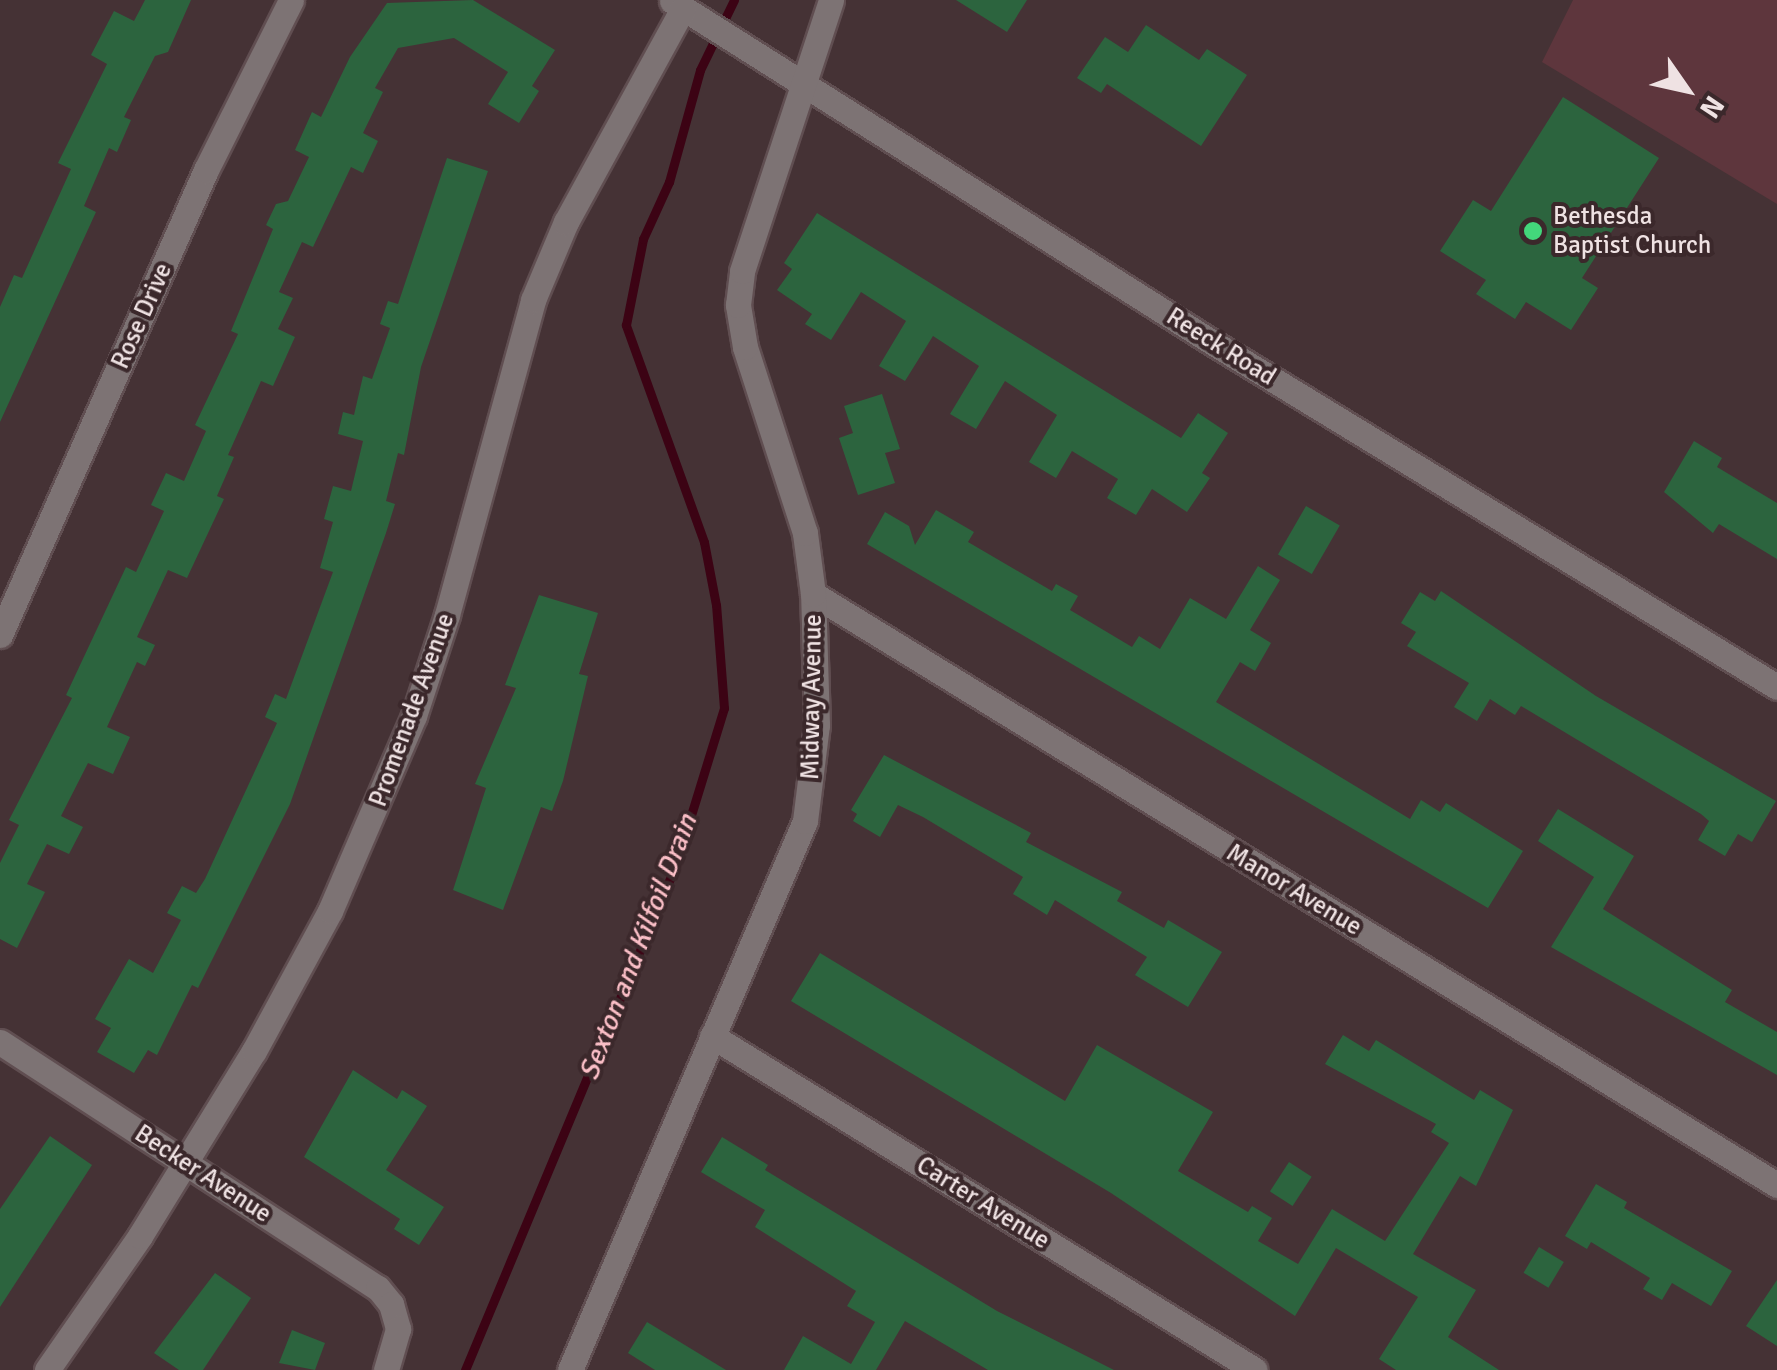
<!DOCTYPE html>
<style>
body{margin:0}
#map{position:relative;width:1777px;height:1370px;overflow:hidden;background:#453235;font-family:Signika,sans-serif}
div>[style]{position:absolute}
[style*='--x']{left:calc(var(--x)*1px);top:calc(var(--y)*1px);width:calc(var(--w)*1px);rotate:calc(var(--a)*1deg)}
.green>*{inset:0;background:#5e363d}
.stream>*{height:9px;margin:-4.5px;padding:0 4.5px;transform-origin:4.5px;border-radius:4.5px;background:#3c0314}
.building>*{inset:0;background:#2c643e;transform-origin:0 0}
.roads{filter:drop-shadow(2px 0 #604e51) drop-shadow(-2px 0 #604e51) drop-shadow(0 2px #604e51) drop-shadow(0 -2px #604e51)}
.minor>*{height:25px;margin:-12.5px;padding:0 12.5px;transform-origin:12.5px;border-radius:12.5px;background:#7d7374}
.dots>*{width:28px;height:28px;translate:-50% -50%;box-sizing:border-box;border:5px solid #3b282b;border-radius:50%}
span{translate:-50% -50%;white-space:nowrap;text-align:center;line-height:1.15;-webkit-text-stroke:8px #3b282b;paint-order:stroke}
.poi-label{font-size:25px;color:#efe2e3}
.left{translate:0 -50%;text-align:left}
.street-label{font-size:25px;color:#efe2e3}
.water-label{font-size:28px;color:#fabec6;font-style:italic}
.north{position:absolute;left:1637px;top:40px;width:100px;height:100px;-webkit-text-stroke:8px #3b282b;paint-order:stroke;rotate:124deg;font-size:28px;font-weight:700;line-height:40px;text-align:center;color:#efe2e3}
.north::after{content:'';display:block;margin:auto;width:35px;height:45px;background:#efe2e3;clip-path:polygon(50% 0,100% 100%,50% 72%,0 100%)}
</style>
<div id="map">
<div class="green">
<i style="clip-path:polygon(1573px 0,1777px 0,1777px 204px,1542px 62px)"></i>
</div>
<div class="stream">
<i style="--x:465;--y:1370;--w:548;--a:-67.36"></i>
<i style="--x:676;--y:864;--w:163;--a:-72.9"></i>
<i style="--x:724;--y:708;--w:103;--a:-94.4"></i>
<i style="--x:716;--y:605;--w:64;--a:-100.8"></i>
<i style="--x:704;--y:542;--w:231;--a:-109.8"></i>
<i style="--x:626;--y:325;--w:88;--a:-78.8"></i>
<i style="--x:643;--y:239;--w:63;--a:-65.5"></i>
<i style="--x:669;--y:182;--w:116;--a:-74.5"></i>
<i style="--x:700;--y:70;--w:78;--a:-64.1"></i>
</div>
<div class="building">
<i style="clip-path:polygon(145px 0,191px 0,168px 52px,155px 56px,124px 117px,131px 120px,117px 152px,109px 148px,84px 206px,96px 212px,0 422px,0 307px,14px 275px,22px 278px,71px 169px,58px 163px,107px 64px,91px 55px,114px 11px,134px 21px)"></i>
<i style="clip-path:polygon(473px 0,555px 50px,532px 86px,539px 91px,519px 123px,488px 104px,508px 72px,454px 38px,398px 48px,375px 88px,383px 92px,363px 133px,378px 141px,363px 173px,351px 167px,313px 247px,302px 242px,279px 292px,293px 298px,278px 329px,295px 337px,273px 386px,261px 381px,228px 455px,234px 457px,217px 496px,224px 499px,187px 578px,168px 570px,137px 637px,155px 645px,145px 666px,137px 662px,107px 727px,130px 737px,113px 774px,88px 763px,61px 816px,83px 827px,69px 854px,47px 844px,27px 884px,45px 892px,17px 948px,0 939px,0 863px,19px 825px,9px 820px,72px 698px,66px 695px,126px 567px,136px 572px,164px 511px,151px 505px,166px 473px,184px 481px,206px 431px,195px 425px,238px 334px,231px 331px,273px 229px,266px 225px,276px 204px,288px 201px,309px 157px,295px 150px,312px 112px,321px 117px,350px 57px,387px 3px)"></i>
<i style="clip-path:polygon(956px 0,1027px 0,1007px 32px)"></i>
<i style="clip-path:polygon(1146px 25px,1199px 60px,1207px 49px,1247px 75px,1201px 146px,1107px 84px,1101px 93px,1077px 78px,1105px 37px,1128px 52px)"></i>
<i style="clip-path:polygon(1563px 97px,1659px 158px,1582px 278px,1598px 288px,1571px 330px,1526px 302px,1515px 319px,1476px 294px,1486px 280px,1440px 251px,1473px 200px,1491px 211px)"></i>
<i style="clip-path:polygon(447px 158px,488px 171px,421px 367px,404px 455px,398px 453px,386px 501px,395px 504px,386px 533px,290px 804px,198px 988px,192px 985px,157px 1055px,148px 1050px,134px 1073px,97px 1052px,111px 1028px,95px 1019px,129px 959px,153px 973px,181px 920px,167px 913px,182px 886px,196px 893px,205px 879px,277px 723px,265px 717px,275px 694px,286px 699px,333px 572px,320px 568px,333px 522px,324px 519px,333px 486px,351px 491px,363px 441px,338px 434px,343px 412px,354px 415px,363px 376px,372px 379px,390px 328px,380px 324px,388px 301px,398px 304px)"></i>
<i style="clip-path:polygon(817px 213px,1181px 438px,1198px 413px,1228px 433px,1202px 473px,1210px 478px,1187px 512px,1152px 489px,1136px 515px,1107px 498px,1118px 479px,1072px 451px,1056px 478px,1029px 462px,1057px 415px,1005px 381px,976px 429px,950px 414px,979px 366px,933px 336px,905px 381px,879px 366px,906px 321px,861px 292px,831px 340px,805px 324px,812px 314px,777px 290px,792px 269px,784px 263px)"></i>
<i style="clip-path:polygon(882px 394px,900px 449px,885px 453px,895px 483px,858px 495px,839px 438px,853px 433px,844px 406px)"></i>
<i style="clip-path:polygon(1694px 441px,1722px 458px,1717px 467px,1777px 503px,1777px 559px,1719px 524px,1713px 533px,1664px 492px)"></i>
<i style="left:1306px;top:506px;width:39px;height:56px;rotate:30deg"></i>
<i style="clip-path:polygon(936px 510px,974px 532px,968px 542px,1052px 591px,1056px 584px,1078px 596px,1070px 610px,1132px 647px,1139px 636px,1160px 649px,1190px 598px,1226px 619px,1258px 566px,1280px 580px,1250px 630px,1271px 643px,1255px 671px,1240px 662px,1216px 702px,1410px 819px,1421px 800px,1440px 812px,1446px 803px,1523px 851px,1488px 908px,867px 544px,885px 512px,909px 526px,915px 545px)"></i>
<i style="clip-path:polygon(1441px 591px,1596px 696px,1776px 801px,1752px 842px,1738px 834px,1725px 856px,1698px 840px,1709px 821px,1701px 814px,1521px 706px,1515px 715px,1490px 699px,1477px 721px,1454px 707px,1469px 683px,1407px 646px,1416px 632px,1401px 623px,1420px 592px,1435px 601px)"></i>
<i style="clip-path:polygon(539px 595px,598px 613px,579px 674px,588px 676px,563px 781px,552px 811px,541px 807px,503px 910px,453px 890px,486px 788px,475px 784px,516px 688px,505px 685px)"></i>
<i style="clip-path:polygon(884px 755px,1031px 833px,1026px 842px,1122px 892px,1117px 901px,1164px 928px,1168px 920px,1222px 952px,1188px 1007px,1135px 975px,1147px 957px,1055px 900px,1047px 915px,1013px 894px,1023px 877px,923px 817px,898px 805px,880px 837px,853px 821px,857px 814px,851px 810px)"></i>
<i style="clip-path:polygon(1558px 809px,1634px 856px,1603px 909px,1732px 990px,1725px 1002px,1777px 1032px,1777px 1075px,1551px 947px,1594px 877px,1538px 841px)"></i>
<i style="clip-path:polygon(820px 953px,1065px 1101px,1097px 1045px,1213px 1112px,1178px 1171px,1248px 1212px,1252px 1206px,1272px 1218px,1258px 1241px,1298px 1264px,1332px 1209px,1385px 1241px,1449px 1143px,1431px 1132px,1436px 1124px,1325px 1064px,1343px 1035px,1369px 1051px,1376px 1040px,1474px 1100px,1480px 1090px,1513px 1110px,1476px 1186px,1460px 1176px,1413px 1254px,1476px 1290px,1448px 1337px,1499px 1370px,1396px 1370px,1379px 1359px,1418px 1297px,1336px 1248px,1295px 1316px,1111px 1193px,791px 1001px)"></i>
<i style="clip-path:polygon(353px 1070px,397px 1099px,402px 1090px,427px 1106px,386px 1170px,444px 1207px,419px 1245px,394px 1229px,400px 1219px,304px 1157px)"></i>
<i style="clip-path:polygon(50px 1136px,92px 1165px,0 1307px,0 1209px)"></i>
<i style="clip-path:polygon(722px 1137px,768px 1165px,765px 1170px,997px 1311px,1114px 1370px,988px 1370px,905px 1321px,876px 1370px,784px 1370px,803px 1336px,851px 1364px,875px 1322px,847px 1306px,856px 1291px,755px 1227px,765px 1210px,701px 1172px)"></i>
<i style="left:1289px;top:1162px;width:27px;height:35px;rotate:33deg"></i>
<i style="clip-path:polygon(1596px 1184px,1627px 1202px,1624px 1208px,1732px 1271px,1711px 1306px,1672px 1283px,1662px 1300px,1643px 1289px,1650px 1278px,1591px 1242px,1587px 1249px,1565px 1236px)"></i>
<i style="left:1539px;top:1247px;width:29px;height:30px;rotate:31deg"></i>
<i style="clip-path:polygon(215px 1273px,251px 1298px,203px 1370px,179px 1370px,154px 1353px)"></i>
<i style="clip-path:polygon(1777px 1280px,1777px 1346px,1746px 1326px)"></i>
<i style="clip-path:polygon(647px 1322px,726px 1370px,655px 1370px,628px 1353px)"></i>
<i style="clip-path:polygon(292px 1330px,325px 1343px,315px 1370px,279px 1363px)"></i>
</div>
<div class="roads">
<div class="minor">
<i style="--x:672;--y:1;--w:636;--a:32.29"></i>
<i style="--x:1210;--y:341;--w:664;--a:31.39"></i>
<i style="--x:813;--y:594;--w:1131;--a:31.51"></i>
<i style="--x:0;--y:635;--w:509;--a:-66.11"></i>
<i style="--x:206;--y:170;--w:190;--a:-63.4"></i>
<i style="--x:712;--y:1036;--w:637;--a:31.6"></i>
<i style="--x:0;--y:1042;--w:451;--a:33.1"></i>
<i style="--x:378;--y:1288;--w:21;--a:51"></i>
<i style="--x:391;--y:1304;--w:26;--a:74"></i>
<i style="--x:398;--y:1329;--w:43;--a:106.3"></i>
<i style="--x:47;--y:1370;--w:163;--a:-55.2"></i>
<i style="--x:140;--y:1236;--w:217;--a:-58.4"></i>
<i style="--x:254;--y:1051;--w:159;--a:-61.5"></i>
<i style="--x:330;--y:911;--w:212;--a:-66.7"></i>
<i style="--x:414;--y:716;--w:106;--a:-71.9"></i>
<i style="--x:447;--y:615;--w:327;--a:-74.7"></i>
<i style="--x:533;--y:300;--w:85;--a:-67.1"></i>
<i style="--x:566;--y:222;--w:244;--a:-61.3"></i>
<i style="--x:570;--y:1370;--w:597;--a:-66.83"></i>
<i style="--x:805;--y:821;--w:97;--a:-82.9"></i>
<i style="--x:817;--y:725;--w:131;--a:-91.7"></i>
<i style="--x:813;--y:594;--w:62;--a:-97.5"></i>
<i style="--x:805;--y:533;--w:195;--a:-107.9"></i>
<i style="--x:745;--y:347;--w:43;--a:-99.5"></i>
<i style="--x:738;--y:305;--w:34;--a:-83"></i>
<i style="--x:742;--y:271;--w:285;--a:-71.8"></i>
</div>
</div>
<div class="dots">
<i style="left:1533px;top:231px;background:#43d77b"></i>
</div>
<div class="poi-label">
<span class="left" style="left:1553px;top:231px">Bethesda<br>Baptist Church</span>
</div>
<div class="street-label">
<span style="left:142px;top:316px;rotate:-66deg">Rose Drive</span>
<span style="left:1221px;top:347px;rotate:32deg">Reeck Road</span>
<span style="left:812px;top:697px;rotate:-89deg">Midway Avenue</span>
<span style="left:412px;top:710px;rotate:-70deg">Promenade Avenue</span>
<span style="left:1294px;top:890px;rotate:31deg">Manor Avenue</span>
<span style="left:203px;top:1174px;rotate:33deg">Becker Avenue</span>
<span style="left:983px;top:1203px;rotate:32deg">Carter Avenue</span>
</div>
<div class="water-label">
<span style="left:638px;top:947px;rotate:-69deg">Sexton and Kilfoil Drain</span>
</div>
<div class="north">N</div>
</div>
